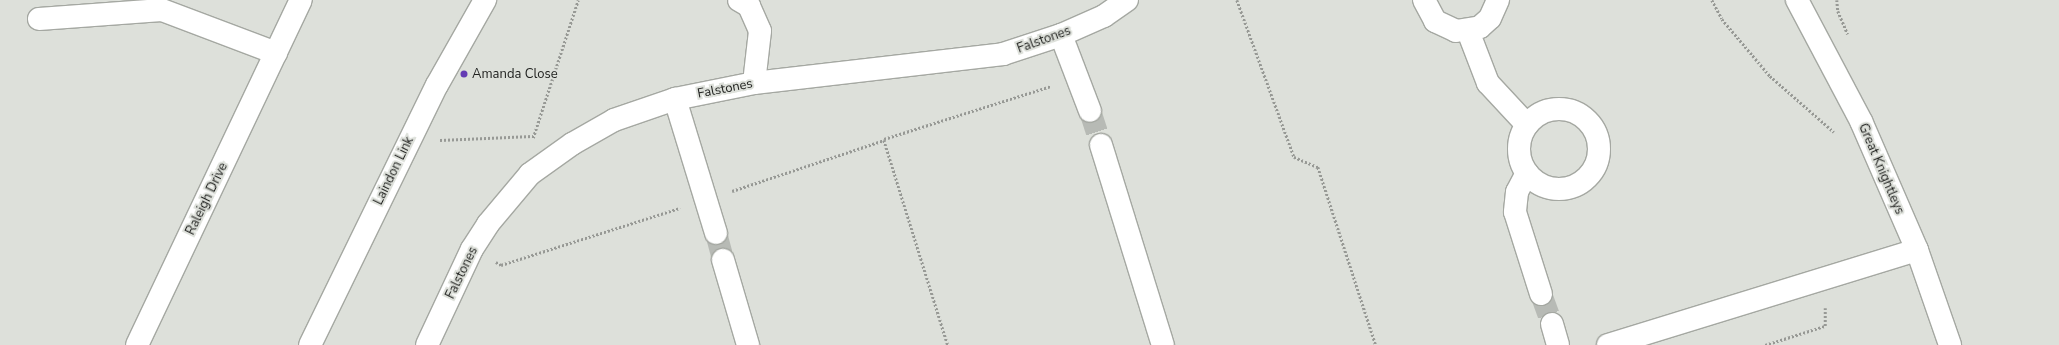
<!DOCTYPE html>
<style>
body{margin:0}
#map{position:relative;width:2059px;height:345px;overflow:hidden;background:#dde0da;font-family:"Nunito Sans",sans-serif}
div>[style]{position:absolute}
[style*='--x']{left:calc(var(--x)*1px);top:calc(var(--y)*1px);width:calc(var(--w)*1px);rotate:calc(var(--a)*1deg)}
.minor-tunnel>*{height:22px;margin-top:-11px;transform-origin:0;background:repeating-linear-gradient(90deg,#b7bab5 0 22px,transparent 0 33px)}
.path>*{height:2.5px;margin-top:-1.25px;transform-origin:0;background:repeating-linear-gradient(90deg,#979995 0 2px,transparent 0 4px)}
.roads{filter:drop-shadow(1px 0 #a5a8a2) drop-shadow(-1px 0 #a5a8a2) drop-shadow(0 1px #a5a8a2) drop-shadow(0 -1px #a5a8a2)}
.minor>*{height:22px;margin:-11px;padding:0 11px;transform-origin:11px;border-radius:11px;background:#fff}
.minor>.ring{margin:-11px;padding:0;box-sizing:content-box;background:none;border:22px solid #fff;border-radius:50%}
.dots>*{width:11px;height:11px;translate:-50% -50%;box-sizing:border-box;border:2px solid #dde0da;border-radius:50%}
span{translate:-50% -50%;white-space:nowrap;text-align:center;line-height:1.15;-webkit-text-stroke:4px #dde0da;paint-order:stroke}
.street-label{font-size:13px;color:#212220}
.poi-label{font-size:13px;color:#212220}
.left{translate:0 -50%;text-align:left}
</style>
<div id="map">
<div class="minor-tunnel">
<i style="--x:1090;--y:111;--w:36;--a:72"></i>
<i style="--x:716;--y:233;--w:28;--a:75"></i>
<i style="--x:1541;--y:294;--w:32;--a:70"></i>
</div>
<div class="path">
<i style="--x:1237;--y:0;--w:167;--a:70"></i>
<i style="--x:1294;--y:157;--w:26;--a:23"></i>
<i style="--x:1318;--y:167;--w:187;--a:72"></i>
<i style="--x:1712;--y:0;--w:21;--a:62"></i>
<i style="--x:1722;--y:19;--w:75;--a:49.9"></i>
<i style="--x:1770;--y:76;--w:85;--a:41.2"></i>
<i style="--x:1837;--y:0;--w:11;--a:85"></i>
<i style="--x:1838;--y:11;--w:25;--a:67"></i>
<i style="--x:533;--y:138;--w:145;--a:-71.9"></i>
<i style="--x:884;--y:139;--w:175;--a:-17.6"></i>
<i style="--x:440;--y:140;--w:93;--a:-2.5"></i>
<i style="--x:732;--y:191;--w:160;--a:-18.5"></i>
<i style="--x:884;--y:140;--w:215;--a:72.7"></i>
<i style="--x:496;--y:262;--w:6;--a:31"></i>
<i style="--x:501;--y:265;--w:188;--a:-17.7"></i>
<i style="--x:1765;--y:345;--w:63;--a:-17.6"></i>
<i style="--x:1825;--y:326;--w:18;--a:-90"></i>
</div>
<div class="roads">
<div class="minor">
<i style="--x:739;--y:0;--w:12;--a:31"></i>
<i style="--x:749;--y:6;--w:27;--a:66"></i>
<i style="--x:760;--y:31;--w:52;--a:96.6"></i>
<i style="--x:1424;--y:0;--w:24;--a:62"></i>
<i style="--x:1435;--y:21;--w:23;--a:25"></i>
<i style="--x:1456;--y:31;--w:24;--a:-9"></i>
<i style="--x:1480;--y:27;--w:13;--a:-42"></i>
<i style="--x:1490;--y:18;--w:20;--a:-66"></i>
<i style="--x:1797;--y:0;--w:137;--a:62.1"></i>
<i style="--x:1861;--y:121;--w:141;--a:66.5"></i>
<i style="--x:1917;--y:250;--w:101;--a:70.8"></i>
<i style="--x:39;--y:19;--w:123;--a:-4.2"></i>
<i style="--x:162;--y:10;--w:122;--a:20.7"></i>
<i style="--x:1468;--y:31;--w:56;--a:69"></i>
<i style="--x:1488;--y:83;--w:57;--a:47.1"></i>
<i style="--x:1061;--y:35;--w:81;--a:69.1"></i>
<i style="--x:675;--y:99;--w:140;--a:73"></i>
<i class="ring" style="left:1519px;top:109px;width:58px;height:58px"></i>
<i style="--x:1101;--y:145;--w:209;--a:72.8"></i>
<i style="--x:1527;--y:173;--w:21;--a:118"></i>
<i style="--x:1517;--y:192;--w:20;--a:96"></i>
<i style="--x:1515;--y:212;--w:86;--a:72.4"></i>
<i style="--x:723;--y:260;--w:89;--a:73.6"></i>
<i style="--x:1552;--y:324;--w:22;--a:74"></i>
<i style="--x:137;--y:345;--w:382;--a:-64.6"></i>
<i style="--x:310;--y:345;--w:289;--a:-64"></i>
<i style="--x:437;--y:85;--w:98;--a:-60.5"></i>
<i style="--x:427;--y:345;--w:106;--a:-64.9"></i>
<i style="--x:472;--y:249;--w:30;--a:-57"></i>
<i style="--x:488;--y:224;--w:65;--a:-50"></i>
<i style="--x:530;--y:174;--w:52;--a:-35.5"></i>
<i style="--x:572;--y:144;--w:48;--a:-29.7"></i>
<i style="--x:614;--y:120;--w:65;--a:-19"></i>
<i style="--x:675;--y:99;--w:81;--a:-11.4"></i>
<i style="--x:754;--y:83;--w:251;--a:-6.6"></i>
<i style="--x:1003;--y:54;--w:61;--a:-18.1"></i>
<i style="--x:1061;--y:35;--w:47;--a:-23.8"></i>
<i style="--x:1104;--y:16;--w:28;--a:-35"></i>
<i style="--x:1608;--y:345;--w:323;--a:-17.1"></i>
</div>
</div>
<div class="dots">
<i style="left:464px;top:74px;background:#643cb4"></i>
</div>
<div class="street-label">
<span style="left:1044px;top:40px;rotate:-20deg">Falstones</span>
<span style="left:725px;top:89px;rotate:-11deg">Falstones</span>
<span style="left:1881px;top:169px;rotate:67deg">Great Knightleys</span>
<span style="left:394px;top:171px;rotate:-64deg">Laindon Link</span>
<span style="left:207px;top:199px;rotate:-64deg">Raleigh Drive</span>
<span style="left:462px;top:273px;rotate:-64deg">Falstones</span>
</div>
<div class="poi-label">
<span class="left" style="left:472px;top:74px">Amanda Close</span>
</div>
</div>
